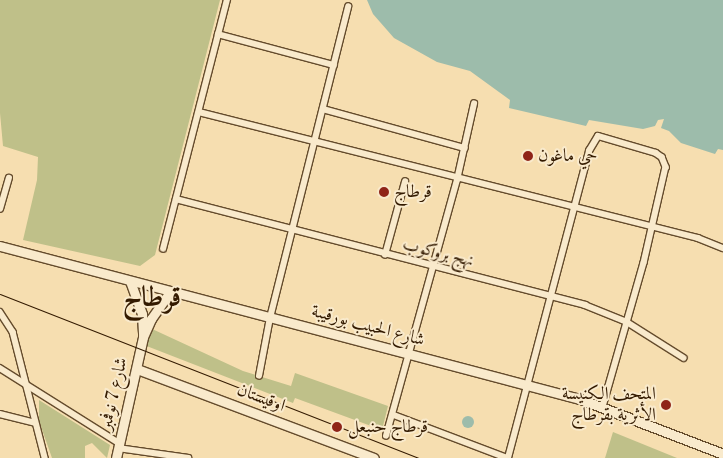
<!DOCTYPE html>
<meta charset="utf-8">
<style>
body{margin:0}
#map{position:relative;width:723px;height:458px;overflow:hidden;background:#f6deb0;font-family:"Libre Bodoni",Amiri,serif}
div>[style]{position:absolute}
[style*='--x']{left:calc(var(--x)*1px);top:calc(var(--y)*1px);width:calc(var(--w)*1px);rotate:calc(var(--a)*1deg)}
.green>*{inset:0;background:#bfc089}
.water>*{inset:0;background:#9dbcab}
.round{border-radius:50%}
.roads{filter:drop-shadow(1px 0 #644b2c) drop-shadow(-1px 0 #644b2c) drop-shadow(0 1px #644b2c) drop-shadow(0 -1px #644b2c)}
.street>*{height:5.5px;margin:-2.75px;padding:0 2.75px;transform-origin:2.75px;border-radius:2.75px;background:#f9eacc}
.secondary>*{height:9px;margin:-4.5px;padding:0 4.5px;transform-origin:4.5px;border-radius:4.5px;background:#f9eacc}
.tram>*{height:1px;margin:-0.5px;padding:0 0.5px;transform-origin:0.5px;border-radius:0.5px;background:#331a00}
.dots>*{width:14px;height:14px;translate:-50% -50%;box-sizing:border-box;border:2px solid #f9eacc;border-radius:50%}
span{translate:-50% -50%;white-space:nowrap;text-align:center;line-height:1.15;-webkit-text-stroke:4px #f9eacc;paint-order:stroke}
.poi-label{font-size:18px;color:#331a00}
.left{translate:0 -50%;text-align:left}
.right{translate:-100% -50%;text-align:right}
.street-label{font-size:18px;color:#331a00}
.town-label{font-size:28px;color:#331a00;font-weight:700}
</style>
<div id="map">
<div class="green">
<i style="clip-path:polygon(0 0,220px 0,155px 255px,140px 266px,23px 240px,37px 180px,38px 157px,3px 146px,0 113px)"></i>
<i style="clip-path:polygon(150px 328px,243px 371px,291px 386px,295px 373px,388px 406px,382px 430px,295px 398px,293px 403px,144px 345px)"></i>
<i style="clip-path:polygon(39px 400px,110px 445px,107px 458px,92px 443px,85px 446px,85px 458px,52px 458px,39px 421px)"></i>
<i style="clip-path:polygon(613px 432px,677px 458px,605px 458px)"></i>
</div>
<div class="water">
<i style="clip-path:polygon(367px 0,723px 0,723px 150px,718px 149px,715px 154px,681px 143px,669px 131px,661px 128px,664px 119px,658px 120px,655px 126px,643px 129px,589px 120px,586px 126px,509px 108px,510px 100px,470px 71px,437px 62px,394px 38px,373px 14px)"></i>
<i class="round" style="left:462px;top:416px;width:12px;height:12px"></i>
</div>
<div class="roads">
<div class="street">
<i style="--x:218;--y:34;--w:120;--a:15"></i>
<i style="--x:323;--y:109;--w:147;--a:15.4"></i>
<i style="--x:199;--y:112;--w:515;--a:14.17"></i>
<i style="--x:698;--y:238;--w:27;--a:22"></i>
<i style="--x:176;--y:199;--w:423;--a:14.5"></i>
<i style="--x:585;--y:305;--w:45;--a:22"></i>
<i style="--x:627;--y:322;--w:67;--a:32.3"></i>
<i style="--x:0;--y:209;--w:32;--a:-74"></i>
<i style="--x:163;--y:249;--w:257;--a:-75.6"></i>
<i style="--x:385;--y:255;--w:76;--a:-74.7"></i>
<i style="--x:0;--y:312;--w:24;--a:57"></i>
<i style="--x:13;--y:332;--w:130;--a:75.7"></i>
<i style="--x:0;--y:368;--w:141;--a:32.2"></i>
<i style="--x:259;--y:376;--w:59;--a:-79.3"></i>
<i style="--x:270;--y:318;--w:321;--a:-75.9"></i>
<i style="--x:0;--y:414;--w:36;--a:14"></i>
<i style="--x:394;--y:415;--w:121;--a:20.8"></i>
<i style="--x:386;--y:436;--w:266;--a:-74.5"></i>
<i style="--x:457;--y:180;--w:78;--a:-77.4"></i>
<i style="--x:118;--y:448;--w:71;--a:8.1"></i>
<i style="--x:508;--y:458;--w:318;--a:-75.2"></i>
<i style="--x:589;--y:151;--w:17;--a:-59"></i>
<i style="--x:598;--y:136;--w:60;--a:16.3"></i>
<i style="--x:656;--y:153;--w:7;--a:34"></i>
<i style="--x:662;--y:157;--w:11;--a:68"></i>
<i style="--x:666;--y:167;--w:98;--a:102.9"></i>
<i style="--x:644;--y:263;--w:150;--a:105.9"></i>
</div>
<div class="secondary">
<i style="--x:0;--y:246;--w:600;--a:14.78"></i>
<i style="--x:580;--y:399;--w:153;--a:21"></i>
<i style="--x:130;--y:281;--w:35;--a:70"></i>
<i style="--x:142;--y:314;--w:21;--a:87"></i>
<i style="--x:137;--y:369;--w:253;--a:20.6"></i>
<i style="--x:116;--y:458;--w:124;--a:-77.4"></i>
<i style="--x:143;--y:337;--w:20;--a:-66"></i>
<i style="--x:151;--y:319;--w:33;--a:-55"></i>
</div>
</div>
<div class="tram">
<i style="--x:0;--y:294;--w:449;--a:21.4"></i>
</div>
<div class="dots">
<i style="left:528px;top:156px;background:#8f2418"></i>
<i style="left:384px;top:192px;background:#8f2418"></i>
<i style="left:666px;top:405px;background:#8f2418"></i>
<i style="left:337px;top:427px;background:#8f2418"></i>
</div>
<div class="poi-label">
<span class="left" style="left:538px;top:156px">حي ماغون</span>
<span class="left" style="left:394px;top:192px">قرطاج</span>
<span class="right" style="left:656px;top:405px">المتحف الكنيسة<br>الأثرية بقرطاج</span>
<span class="left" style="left:348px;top:427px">قرطاج حنبعل</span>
</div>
<div class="street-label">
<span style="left:438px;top:253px;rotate:14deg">نهج بروكوب</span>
<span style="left:368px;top:326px;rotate:15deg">شارع الحبيب بورقيبة</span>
<span style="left:114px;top:394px;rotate:-77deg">شارع 7 نوفمبر</span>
<span style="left:261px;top:398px;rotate:21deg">اوقيستان</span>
</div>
<div class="town-label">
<span style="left:152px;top:298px">قرطاج</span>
</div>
</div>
